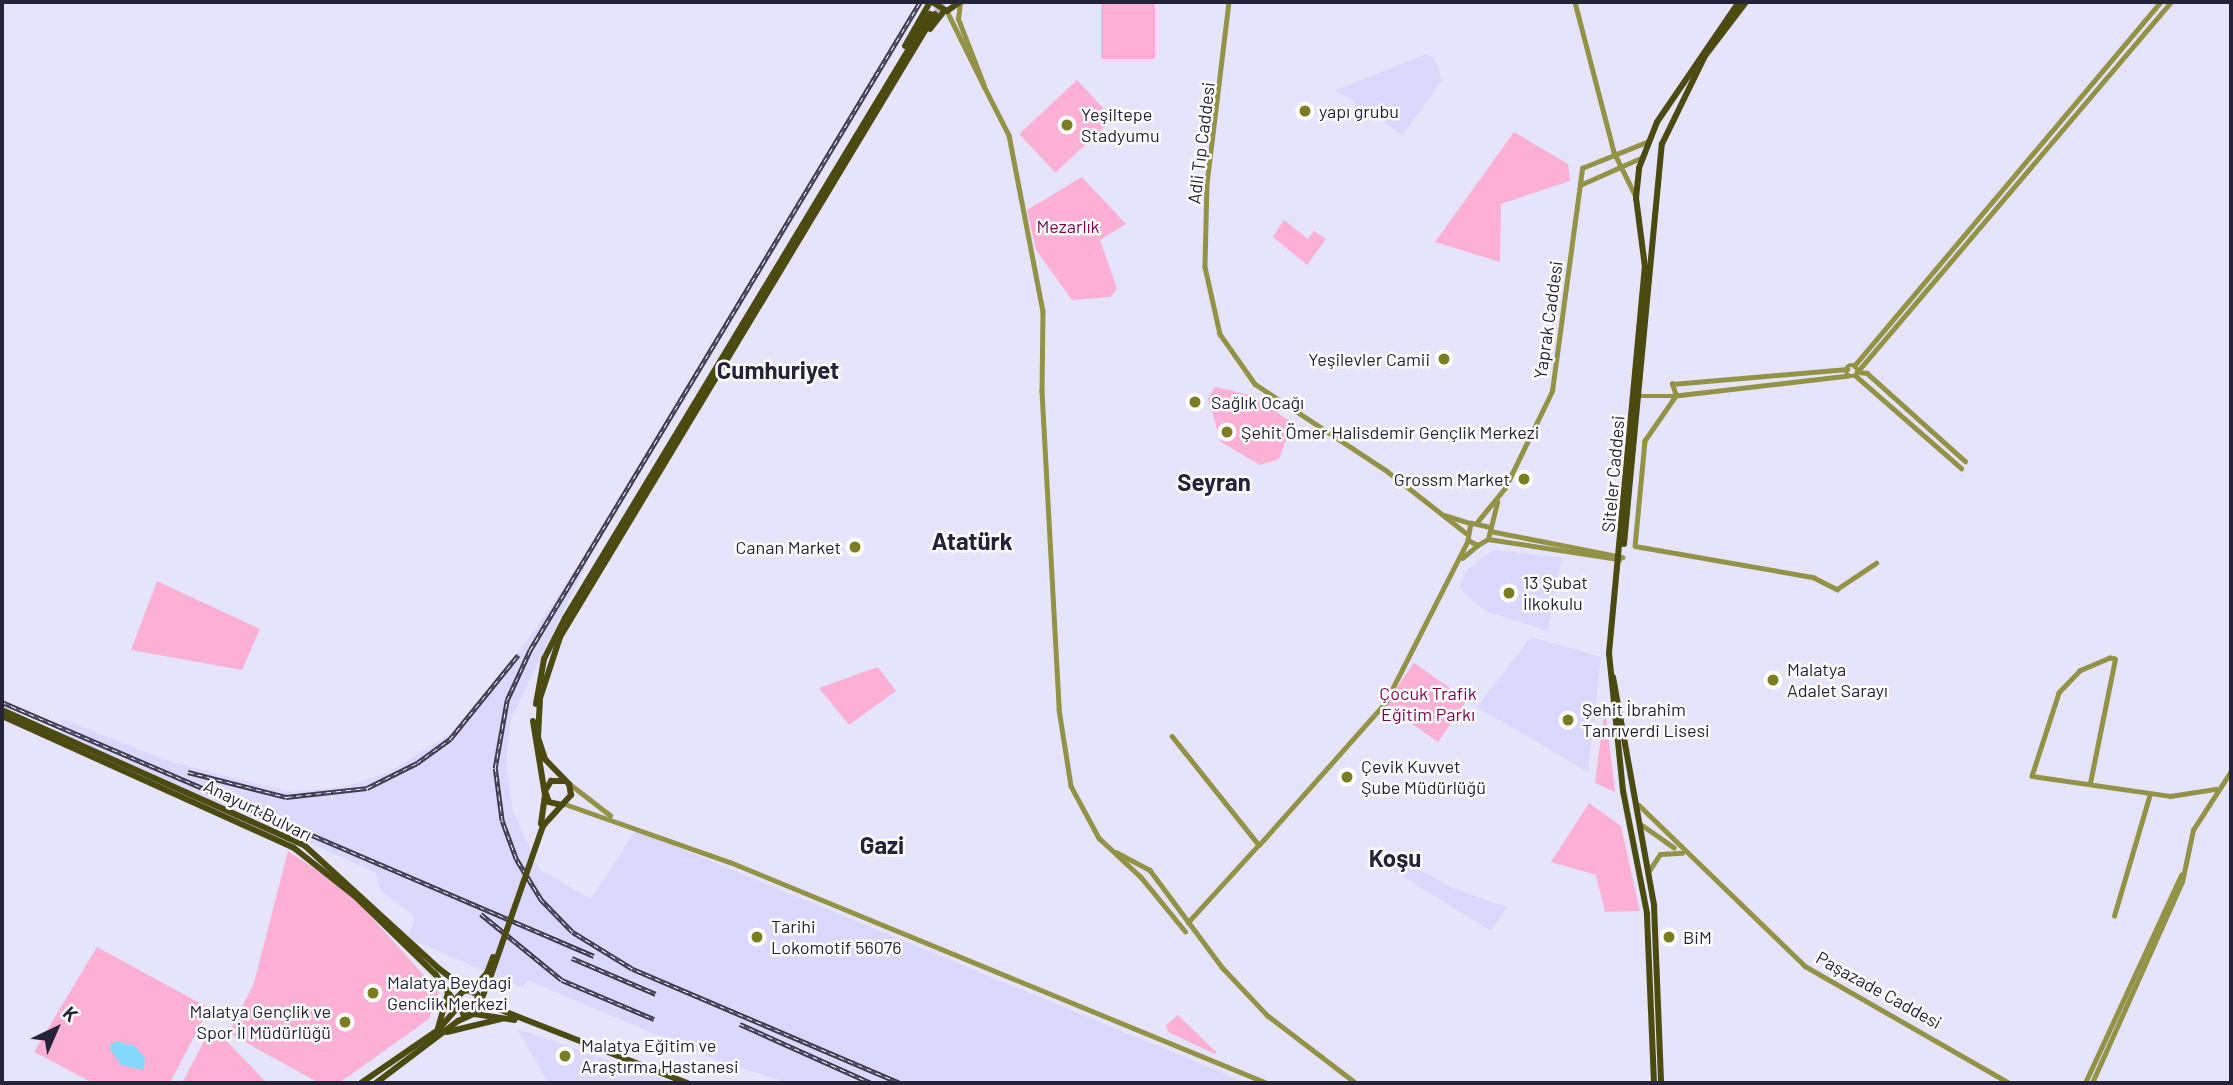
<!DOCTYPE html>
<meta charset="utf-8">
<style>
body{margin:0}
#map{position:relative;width:2233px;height:1085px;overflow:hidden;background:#e5e4fa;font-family:Barlow,sans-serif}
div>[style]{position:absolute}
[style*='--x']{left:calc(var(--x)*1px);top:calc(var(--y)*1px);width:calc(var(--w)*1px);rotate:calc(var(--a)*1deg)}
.built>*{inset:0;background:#dbd8fe}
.green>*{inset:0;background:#fbb0d4;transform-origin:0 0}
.water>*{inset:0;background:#85d8fe}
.major-tunnel>*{height:6px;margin-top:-3px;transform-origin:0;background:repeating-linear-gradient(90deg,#bfbdd3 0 6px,transparent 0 9px)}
.minor>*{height:4.5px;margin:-2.25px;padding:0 2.25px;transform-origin:2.25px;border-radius:2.25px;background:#929346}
.minor>.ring{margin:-2.25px;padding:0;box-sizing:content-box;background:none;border:4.5px solid #929346;border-radius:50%}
.major>*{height:6px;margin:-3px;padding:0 3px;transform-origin:3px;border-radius:3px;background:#4a4a11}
.rail>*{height:4.5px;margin-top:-2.25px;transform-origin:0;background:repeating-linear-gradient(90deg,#fff 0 5px,#3d3b50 0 10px);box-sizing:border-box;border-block:2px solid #3d3b50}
.major-bridge>*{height:6px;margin:-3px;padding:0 3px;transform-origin:3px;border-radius:3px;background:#4a4a11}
.dots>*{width:19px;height:19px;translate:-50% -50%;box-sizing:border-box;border:4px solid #fff;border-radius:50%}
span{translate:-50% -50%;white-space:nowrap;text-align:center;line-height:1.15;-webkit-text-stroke:5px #fff;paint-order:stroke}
.poi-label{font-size:18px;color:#252338}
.left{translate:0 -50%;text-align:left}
.right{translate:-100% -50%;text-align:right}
.street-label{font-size:18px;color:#252338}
.park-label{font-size:18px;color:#76054e}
.district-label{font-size:24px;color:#252338;font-weight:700}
.frame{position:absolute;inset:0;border:4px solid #252338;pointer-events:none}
.north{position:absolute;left:21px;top:994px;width:70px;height:70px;-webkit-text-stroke:5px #fff;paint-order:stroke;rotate:44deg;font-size:19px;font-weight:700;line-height:28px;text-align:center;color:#252338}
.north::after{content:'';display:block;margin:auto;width:24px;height:32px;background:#252338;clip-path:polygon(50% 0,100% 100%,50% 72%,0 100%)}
</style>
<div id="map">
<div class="built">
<i style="clip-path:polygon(1426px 54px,1434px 58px,1442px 80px,1403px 135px,1336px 90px)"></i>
<i style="clip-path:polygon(1493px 550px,1562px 558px,1548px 631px,1485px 611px,1459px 588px,1467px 570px)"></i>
<i style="clip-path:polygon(578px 566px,584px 569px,511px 719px,506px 764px,513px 811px,539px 869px,591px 899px,636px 830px,1247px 1083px,789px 1083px,721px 1062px,527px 980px,523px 988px,408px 938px,415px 917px,381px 891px,375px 872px,57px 732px,63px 719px,168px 761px,289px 792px,344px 787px,389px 772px,453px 732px,530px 637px)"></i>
<i style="clip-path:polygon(1531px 637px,1601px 657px,1588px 772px,1477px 707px)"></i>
<i style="clip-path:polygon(1398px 858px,1455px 889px,1507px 907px,1491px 931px,1391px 869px)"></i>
<i style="clip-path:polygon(517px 1029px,675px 1083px,549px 1083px)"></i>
</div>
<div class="green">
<i style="left:1101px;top:2px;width:54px;height:57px"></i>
<i style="left:1077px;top:80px;width:53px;height:79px;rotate:47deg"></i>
<i style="clip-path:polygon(1514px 132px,1568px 164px,1570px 181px,1501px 204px,1500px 262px,1435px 242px)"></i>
<i style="clip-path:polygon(1082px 177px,1126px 224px,1100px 240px,1117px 288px,1111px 297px,1072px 300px,1036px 250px,1027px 210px)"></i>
<i style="clip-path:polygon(1284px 220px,1308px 239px,1314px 231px,1326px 239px,1307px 265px,1273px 237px)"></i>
<i style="clip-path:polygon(1215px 387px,1254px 396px,1292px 423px,1279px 459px,1260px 465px,1221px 442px,1208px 399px)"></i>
<i style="clip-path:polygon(157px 581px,260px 629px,242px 670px,131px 650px)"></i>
<i style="left:1414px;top:663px;width:65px;height:51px;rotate:35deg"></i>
<i style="clip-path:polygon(878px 667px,896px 691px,849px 725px,819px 688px)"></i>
<i style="clip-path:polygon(1605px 707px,1615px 792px,1595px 783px)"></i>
<i style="clip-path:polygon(1589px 803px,1621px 826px,1640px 911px,1605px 912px,1596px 875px,1551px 862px)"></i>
<i style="clip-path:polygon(288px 851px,348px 891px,439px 992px,429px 1019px,339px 1083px,319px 1083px,229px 1033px,254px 983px)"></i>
<i style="clip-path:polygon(97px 947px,209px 1008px,170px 1083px,93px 1083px,34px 1052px)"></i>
<i style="clip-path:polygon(1178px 1015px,1216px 1052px,1215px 1054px,1168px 1032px,1166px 1025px)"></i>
<i style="clip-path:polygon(212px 1026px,267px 1083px,182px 1083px)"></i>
</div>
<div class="water">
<i style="clip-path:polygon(116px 1041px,135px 1046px,145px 1058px,144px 1070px,121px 1065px,109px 1047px)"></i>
</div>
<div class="major-tunnel">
<i style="--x:935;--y:14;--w:14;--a:-56"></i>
</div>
<div class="minor">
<i style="--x:1229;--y:2;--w:182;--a:96.9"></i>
<i style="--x:1207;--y:183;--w:84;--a:91.4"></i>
<i style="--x:1205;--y:267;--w:69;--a:77.4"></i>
<i style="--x:1220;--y:334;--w:61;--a:55"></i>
<i style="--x:1255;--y:384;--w:158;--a:33.4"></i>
<i style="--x:1387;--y:471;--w:100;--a:38.1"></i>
<i style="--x:1575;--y:2;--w:155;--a:75.4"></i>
<i style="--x:1614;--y:152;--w:50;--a:63.9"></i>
<i style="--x:947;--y:11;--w:84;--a:63.7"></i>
<i style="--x:984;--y:86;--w:72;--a:-111.2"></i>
<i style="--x:958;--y:19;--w:16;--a:-83"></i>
<i style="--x:984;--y:86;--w:55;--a:63"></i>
<i style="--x:1009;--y:135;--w:179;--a:79.1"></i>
<i style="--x:1043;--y:311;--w:80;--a:90.7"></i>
<i style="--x:1042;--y:391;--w:318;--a:86.9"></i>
<i style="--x:1059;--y:709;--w:78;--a:81.1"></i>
<i style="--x:1071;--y:786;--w:59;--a:61.7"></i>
<i style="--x:1099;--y:838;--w:57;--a:42.9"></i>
<i style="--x:1141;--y:877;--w:70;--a:50.8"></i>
<i style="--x:1580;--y:185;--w:69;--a:-24"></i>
<i class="ring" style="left:1846px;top:365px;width:7.5px;height:7.5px"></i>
<i style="--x:1854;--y:366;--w:476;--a:-49.9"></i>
<i style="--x:1858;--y:371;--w:484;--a:-49.7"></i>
<i style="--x:1858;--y:372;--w:9;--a:6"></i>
<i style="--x:1867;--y:373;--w:132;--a:41.9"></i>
<i style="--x:1849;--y:376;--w:174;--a:173.4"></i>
<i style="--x:1676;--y:396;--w:55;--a:124.6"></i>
<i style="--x:1645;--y:441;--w:105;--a:95.4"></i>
<i style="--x:1635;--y:546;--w:181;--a:9.9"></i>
<i style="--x:1813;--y:577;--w:27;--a:27"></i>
<i style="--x:1837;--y:589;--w:47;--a:-33.7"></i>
<i style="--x:1856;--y:376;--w:140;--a:41.2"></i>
<i style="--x:1640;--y:396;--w:36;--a:0"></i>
<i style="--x:1676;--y:396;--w:13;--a:-108"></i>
<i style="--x:1672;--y:384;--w:176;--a:-4.9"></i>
<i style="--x:1444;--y:515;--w:28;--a:17"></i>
<i style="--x:1478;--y:521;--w:43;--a:-50.7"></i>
<i style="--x:1505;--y:488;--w:108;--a:-64.1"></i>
<i style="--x:1552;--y:391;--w:225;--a:-82.3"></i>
<i style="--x:1582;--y:168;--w:72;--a:-21.9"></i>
<i style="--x:1488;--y:527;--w:17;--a:-167"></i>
<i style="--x:1471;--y:523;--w:17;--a:100"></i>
<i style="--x:1468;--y:540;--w:11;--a:27"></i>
<i style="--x:1478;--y:545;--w:12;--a:-31"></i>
<i style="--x:1488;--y:539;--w:38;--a:-76"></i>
<i style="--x:1490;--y:531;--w:135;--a:11.1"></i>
<i style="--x:1488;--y:539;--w:133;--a:8.7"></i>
<i style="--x:1462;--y:558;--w:19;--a:-39"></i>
<i style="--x:1172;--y:736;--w:139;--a:51.4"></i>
<i style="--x:1259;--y:845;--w:105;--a:132.3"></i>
<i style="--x:2090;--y:783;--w:126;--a:-78.6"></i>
<i style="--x:2115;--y:659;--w:5;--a:-169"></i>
<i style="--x:2110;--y:658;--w:33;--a:157"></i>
<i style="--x:2080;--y:671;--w:30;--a:134"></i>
<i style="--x:2059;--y:693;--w:87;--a:108"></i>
<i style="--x:2032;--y:776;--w:139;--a:8.2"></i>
<i style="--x:2170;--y:796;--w:46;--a:-8.8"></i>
<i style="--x:570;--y:784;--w:51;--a:37.8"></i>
<i style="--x:565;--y:804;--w:175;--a:19.4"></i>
<i style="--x:730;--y:862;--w:581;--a:22.37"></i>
<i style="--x:1639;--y:805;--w:231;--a:44.1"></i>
<i style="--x:1805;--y:966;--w:235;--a:29.8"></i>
<i style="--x:1642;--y:825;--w:39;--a:35"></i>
<i style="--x:1259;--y:845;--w:190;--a:-48.4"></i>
<i style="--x:1385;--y:703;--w:183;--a:-63"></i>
<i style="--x:1116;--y:852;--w:38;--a:28"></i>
<i style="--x:1150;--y:870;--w:121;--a:53.4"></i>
<i style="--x:1222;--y:967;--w:66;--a:46.8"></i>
<i style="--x:1267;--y:1015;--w:112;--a:37.4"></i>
<i style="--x:1649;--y:871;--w:20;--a:-57"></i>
<i style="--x:1660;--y:854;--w:22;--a:-3"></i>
<i style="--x:2114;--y:916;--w:127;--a:-73.6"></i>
<i style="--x:2085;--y:1083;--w:229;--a:-65.2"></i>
<i style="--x:2092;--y:1083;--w:220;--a:-65.9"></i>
<i style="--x:2182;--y:882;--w:53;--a:-78.1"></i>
<i style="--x:2193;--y:830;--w:70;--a:-57.2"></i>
</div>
<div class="major">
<i style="--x:930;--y:29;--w:24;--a:-52"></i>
<i style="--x:905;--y:46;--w:51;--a:-60.4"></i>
<i style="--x:1624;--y:544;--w:402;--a:-84.6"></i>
<i style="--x:1662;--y:144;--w:98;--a:-64"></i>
<i style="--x:1705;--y:56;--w:68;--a:-52.8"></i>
<i style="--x:1613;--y:677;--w:233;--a:79.8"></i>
<i style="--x:1654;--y:906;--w:177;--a:87.7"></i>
<i style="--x:536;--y:704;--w:46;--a:-79.9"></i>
<i style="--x:544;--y:659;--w:46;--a:-62.9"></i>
<i style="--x:565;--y:618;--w:706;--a:-58.86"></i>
<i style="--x:2;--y:710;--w:331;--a:24.1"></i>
<i style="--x:304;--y:845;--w:182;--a:42.5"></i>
<i style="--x:438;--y:968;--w:36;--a:37"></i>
<i style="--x:467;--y:990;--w:11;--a:22"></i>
<i style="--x:477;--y:994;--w:16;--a:83"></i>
<i style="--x:479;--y:1010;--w:16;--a:166"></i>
<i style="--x:463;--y:1014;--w:18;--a:-106"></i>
<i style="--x:458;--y:997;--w:6;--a:-51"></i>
<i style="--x:462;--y:992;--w:5;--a:-22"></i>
<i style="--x:467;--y:990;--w:14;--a:-34"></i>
<i style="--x:479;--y:982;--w:12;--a:-48"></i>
<i style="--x:2;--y:716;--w:320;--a:24.3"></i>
<i style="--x:294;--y:848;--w:80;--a:38.4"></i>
<i style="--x:357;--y:898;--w:110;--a:44.3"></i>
<i style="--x:436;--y:975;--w:35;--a:55"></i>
<i style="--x:533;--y:721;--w:75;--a:80.8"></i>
<i style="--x:545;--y:795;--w:29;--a:98"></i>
<i style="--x:562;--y:805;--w:13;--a:-167"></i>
<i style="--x:549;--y:802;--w:12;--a:-110"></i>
<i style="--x:545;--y:791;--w:12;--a:-59"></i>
<i style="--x:551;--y:781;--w:13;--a:0"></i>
<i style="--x:543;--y:826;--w:42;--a:-47.9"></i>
<i style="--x:571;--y:795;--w:11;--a:-100"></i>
<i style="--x:569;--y:784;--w:35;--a:-134"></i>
<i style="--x:545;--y:759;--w:23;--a:-108"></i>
<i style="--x:538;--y:737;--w:39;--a:-87"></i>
<i style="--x:540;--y:698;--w:64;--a:-71.8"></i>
<i style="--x:560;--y:637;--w:727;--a:-58.96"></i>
<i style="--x:490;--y:978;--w:24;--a:112"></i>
<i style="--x:481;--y:1000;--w:9;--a:36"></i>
<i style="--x:488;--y:1005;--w:214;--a:21.4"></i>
<i style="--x:438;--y:1028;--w:37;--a:-74"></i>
<i style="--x:447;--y:1032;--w:56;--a:-13.5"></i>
<i style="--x:361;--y:1083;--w:93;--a:-34.5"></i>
<i style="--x:438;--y:1030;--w:29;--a:-49"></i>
<i style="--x:376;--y:1083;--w:103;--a:-37.1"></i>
<i style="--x:458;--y:1021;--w:17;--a:-24"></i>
<i style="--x:474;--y:1014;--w:41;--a:8.3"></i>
<i style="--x:1654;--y:1083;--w:170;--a:-92.4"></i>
<i style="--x:1647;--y:913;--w:124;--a:-101.1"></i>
<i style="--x:1623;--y:791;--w:139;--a:-95.8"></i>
<i style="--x:1609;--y:653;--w:388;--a:-84.7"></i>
<i style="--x:1645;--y:267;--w:70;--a:-97.4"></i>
<i style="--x:1636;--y:198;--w:30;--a:-84"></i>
<i style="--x:1639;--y:168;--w:49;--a:-68.6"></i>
<i style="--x:1657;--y:122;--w:145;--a:-55.7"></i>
</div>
<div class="rail">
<i style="--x:2;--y:702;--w:644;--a:23.22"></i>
<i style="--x:188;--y:772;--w:101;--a:14.3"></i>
<i style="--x:286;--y:797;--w:81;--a:-6.3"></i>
<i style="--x:367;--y:788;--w:56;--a:-26.6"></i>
<i style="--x:417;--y:763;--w:41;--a:-36"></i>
<i style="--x:450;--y:739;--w:108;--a:-51"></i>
<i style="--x:481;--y:914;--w:104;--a:39.2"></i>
<i style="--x:562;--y:980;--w:100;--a:23"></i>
<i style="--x:572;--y:958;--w:91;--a:23.2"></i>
<i style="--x:740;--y:1024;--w:144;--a:24.2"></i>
<i style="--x:899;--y:1083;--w:290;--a:-156.9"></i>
<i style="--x:632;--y:969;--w:70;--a:-148.3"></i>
<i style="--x:572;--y:932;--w:45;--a:-134.1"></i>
<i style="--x:541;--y:900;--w:48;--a:-121.4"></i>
<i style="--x:516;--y:859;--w:40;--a:-110.2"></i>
<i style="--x:502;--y:821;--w:53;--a:-97.5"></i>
<i style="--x:495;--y:768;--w:69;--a:-80"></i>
<i style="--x:507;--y:700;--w:55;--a:-65.3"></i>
<i style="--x:530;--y:650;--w:756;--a:-58.96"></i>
</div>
<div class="major-bridge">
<i style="--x:932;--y:2;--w:17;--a:31"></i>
<i style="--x:947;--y:11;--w:16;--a:-35"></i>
<i style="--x:487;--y:973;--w:17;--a:-69"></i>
<i style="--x:490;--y:978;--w:161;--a:-70.8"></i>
</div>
<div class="dots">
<i style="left:1305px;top:111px;background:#7c7c23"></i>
<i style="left:1067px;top:125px;background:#7c7c23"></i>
<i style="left:1444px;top:359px;background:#7c7c23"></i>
<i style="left:1195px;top:402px;background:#7c7c23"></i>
<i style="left:1227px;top:432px;background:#7c7c23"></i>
<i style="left:1524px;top:479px;background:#7c7c23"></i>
<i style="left:855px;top:547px;background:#7c7c23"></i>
<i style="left:1509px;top:593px;background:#7c7c23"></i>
<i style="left:1773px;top:680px;background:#7c7c23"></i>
<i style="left:1568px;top:720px;background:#7c7c23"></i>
<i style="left:1347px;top:777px;background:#7c7c23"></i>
<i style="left:757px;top:937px;background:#7c7c23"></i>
<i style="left:1669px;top:937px;background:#7c7c23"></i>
<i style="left:373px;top:993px;background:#7c7c23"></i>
<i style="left:345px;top:1022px;background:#7c7c23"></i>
<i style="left:565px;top:1056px;background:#7c7c23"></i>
</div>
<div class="poi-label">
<span class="left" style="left:1319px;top:111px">yapı grubu</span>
<span class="left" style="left:1081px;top:125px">Yeşiltepe<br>Stadyumu</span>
<span class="right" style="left:1430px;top:359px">Yeşilevler Camii</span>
<span class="left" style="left:1211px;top:402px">Sağlık Ocağı</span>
<span class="left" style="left:1241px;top:432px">Şehit Ömer Halisdemir Gençlik Merkezi</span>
<span class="right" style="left:1510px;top:479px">Grossm Market</span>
<span class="right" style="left:841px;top:547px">Canan Market</span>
<span class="left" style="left:1523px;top:593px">13 Şubat<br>İlkokulu</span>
<span class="left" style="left:1787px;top:680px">Malatya<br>Adalet Sarayı</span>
<span class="left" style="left:1582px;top:720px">Şehit İbrahim<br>Tanrıverdi Lisesi</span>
<span class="left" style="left:1361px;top:777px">Çevik Kuvvet<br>Şube Müdürlüğü</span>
<span class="left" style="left:771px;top:937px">Tarihi<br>Lokomotif 56076</span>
<span class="left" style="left:1683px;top:937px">BiM</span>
<span class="left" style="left:387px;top:993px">Malatya Beydagi<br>Genclik Merkezi</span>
<span class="right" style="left:331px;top:1022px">Malatya Gençlik ve<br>Spor İl Müdürlüğü</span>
<span class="left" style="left:581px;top:1056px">Malatya Eğitim ve<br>Araştırma Hastanesi</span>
</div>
<div class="street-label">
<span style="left:1201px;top:143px;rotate:-83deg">Adli Tıp Caddesi</span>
<span style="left:1548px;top:320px;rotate:-82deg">Yaprak Caddesi</span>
<span style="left:1613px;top:474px;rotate:-85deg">Siteler Caddesi</span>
<span style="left:258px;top:810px;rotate:26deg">Anayurt Bulvarı</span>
<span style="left:1879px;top:990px;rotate:29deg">Paşazade Caddesi</span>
</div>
<div class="park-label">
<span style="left:1068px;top:226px">Mezarlık</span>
<span style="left:1428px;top:704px">Çocuk Trafik<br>Eğitim Parkı</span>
</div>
<div class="district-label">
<span style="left:778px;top:370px">Cumhuriyet</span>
<span style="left:1214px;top:482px">Seyran</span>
<span style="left:972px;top:541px">Atatürk</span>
<span style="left:882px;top:845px">Gazi</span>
<span style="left:1395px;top:858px">Koşu</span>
</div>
<div class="frame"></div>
<div class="north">K</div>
</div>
